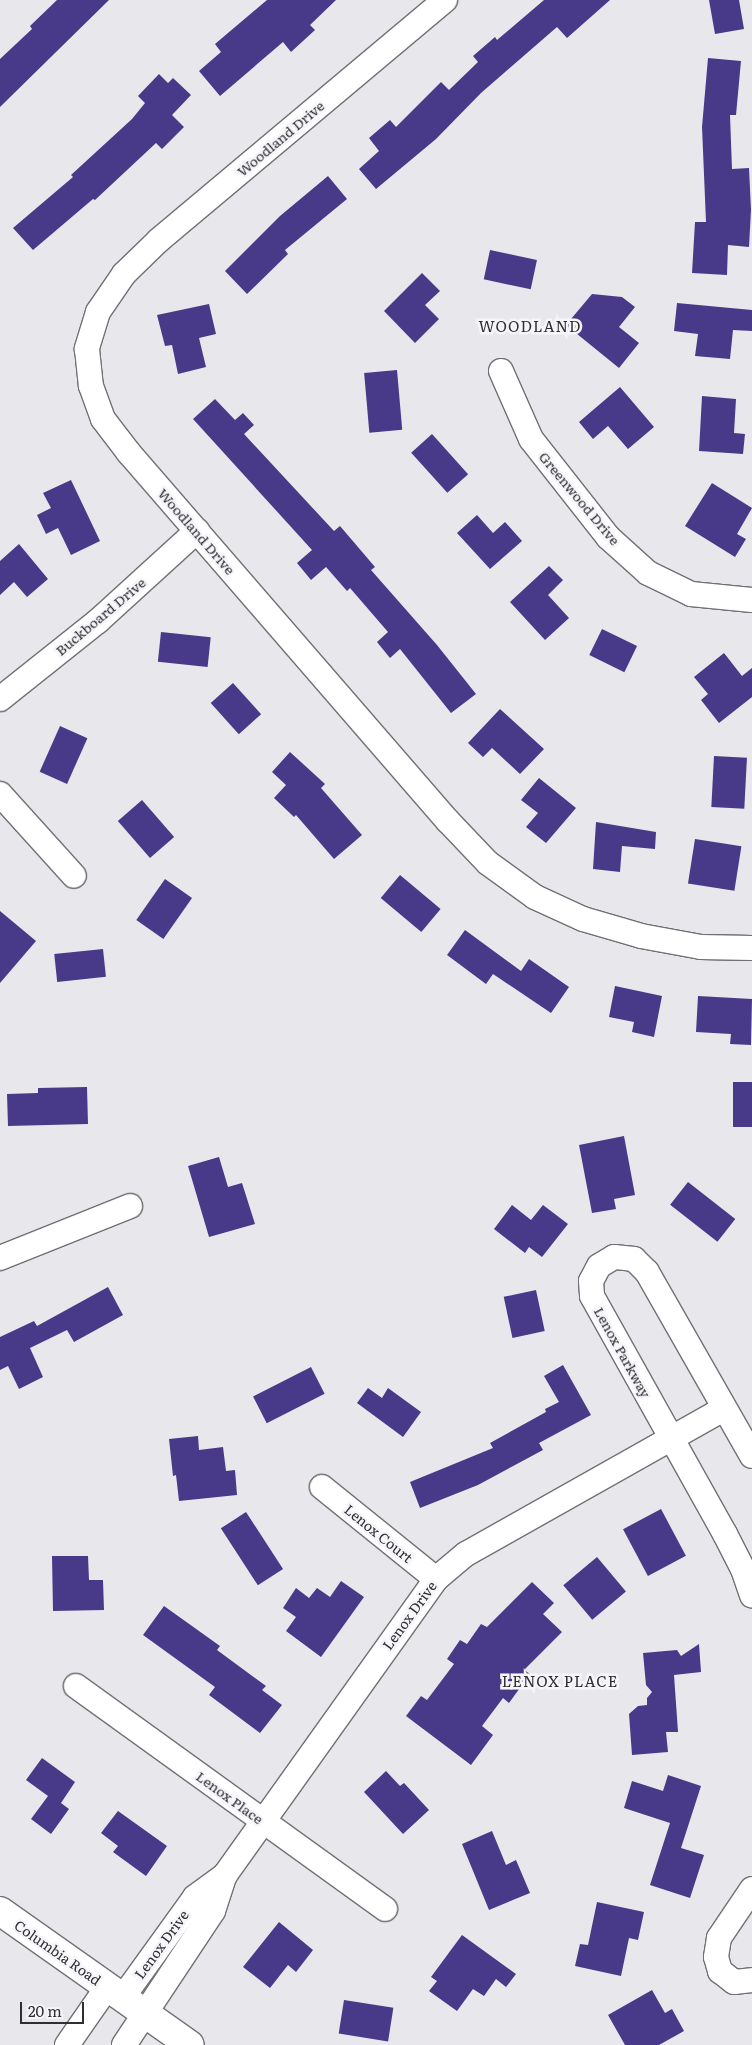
<!DOCTYPE html>
<style>
body{margin:0}
#map{position:relative;width:752px;height:2045px;overflow:hidden;background:#e8e8ec;font-family:Literata,serif}
div>[style]{position:absolute}
[style*='--x']{left:calc(var(--x)*1px);top:calc(var(--y)*1px);width:calc(var(--w)*1px);rotate:calc(var(--a)*1deg)}
.building>*{inset:0;background:#483989;transform-origin:0 0}
.roads{filter:drop-shadow(1px 0 #717175) drop-shadow(-1px 0 #717175) drop-shadow(0 1px #717175) drop-shadow(0 -1px #717175)}
.street>*{height:24px;margin:-12px;padding:0 12px;transform-origin:12px;border-radius:12px;background:#fff}
.secondary>*{height:28px;margin:-14px;padding:0 14px;transform-origin:14px;border-radius:14px;background:#fff}
span{translate:-50% -50%;white-space:nowrap;text-align:center;line-height:1.15;-webkit-text-stroke:5px #f5f5fa;paint-order:stroke}
.street-label{font-size:14px;color:#2f2f31}
.neighbourhood-label{font-size:15px;color:#2f2f31;letter-spacing:1px}
.scale{position:absolute;left:20px;top:2002px;width:64px;height:22px;box-sizing:border-box;border:2px solid #2f2f31;border-top:0;padding-left:6px;font-size:15px;line-height:18px;white-space:nowrap;color:#2f2f31;-webkit-text-stroke:4px #f5f5fa;paint-order:stroke}
</style>
<div id="map">
<div class="building">
<i style="clip-path:polygon(57px 0,109px 0,0 107px,0 59px,32px 29px,30px 26px)"></i>
<i style="clip-path:polygon(267px 0,336px 0,310px 25px,315px 30px,291px 52px,283px 42px,220px 96px,199px 71px,221px 52px,215px 44px)"></i>
<i style="clip-path:polygon(544px 0,610px 0,567px 38px,557px 27px,481px 93px,436px 139px,376px 189px,359px 169px,379px 151px,369px 138px,390px 120px,396px 127px,441px 82px,449px 90px,478px 62px,473px 56px,495px 37px,497px 40px)"></i>
<i style="clip-path:polygon(709px 0,739px 0,744px 29px,715px 34px)"></i>
<i style="clip-path:polygon(708px 58px,741px 61px,736px 115px,730px 115px,732px 169px,749px 168px,751px 210px,749px 247px,728px 245px,727px 275px,692px 273px,695px 222px,706px 222px,702px 127px)"></i>
<i style="clip-path:polygon(159px 74px,168px 83px,173px 78px,191px 95px,172px 115px,184px 127px,162px 149px,156px 143px,95px 200px,93px 199px,33px 250px,13px 228px,73px 177px,71px 175px,132px 119px,145px 103px,138px 96px)"></i>
<i style="clip-path:polygon(328px 176px,347px 199px,285px 250px,288px 254px,247px 294px,225px 271px,280px 216px)"></i>
<i style="left:490px;top:250px;width:48px;height:30px;rotate:12deg"></i>
<i style="clip-path:polygon(422px 273px,440px 291px,425px 305px,439px 319px,415px 343px,384px 311px)"></i>
<i style="clip-path:polygon(592px 294px,622px 297px,635px 307px,619px 327px,639px 343px,619px 368px,566px 325px)"></i>
<i style="clip-path:polygon(677px 303px,752px 310px,752px 331px,733px 330px,730px 359px,695px 356px,698px 334px,674px 331px)"></i>
<i style="clip-path:polygon(209px 304px,216px 334px,199px 338px,206px 367px,178px 374px,172px 345px,165px 346px,157px 315px)"></i>
<i style="left:397px;top:370px;width:60px;height:33px;rotate:85deg"></i>
<i style="clip-path:polygon(620px 387px,654px 427px,628px 449px,608px 426px,593px 439px,579px 422px)"></i>
<i style="clip-path:polygon(702px 396px,736px 399px,734px 433px,745px 434px,743px 454px,699px 451px)"></i>
<i style="clip-path:polygon(215px 399px,235px 420px,243px 413px,254px 425px,244px 434px,334px 531px,340px 526px,375px 567px,371px 570px,437px 645px,476px 694px,451px 713px,400px 649px,390px 658px,377px 642px,388px 632px,350px 588px,347px 591px,326px 567px,311px 580px,297px 563px,312px 550px,193px 419px)"></i>
<i style="left:432px;top:434px;width:54px;height:28px;rotate:48deg"></i>
<i style="clip-path:polygon(71px 480px,100px 541px,71px 555px,58px 528px,46px 534px,37px 515px,51px 508px,43px 493px)"></i>
<i style="clip-path:polygon(712px 483px,752px 508px,737px 534px,746px 539px,735px 557px,685px 526px)"></i>
<i style="clip-path:polygon(477px 515px,493px 533px,505px 522px,522px 541px,490px 569px,457px 533px)"></i>
<i style="clip-path:polygon(19px 544px,48px 579px,27px 597px,14px 582px,0 595px,0 561px)"></i>
<i style="clip-path:polygon(549px 566px,563px 580px,548px 595px,569px 618px,545px 640px,510px 602px)"></i>
<i style="left:602px;top:629px;width:39px;height:29px;rotate:26deg"></i>
<i style="left:161px;top:632px;width:50px;height:30px;rotate:6deg"></i>
<i style="clip-path:polygon(724px 653px,742px 676px,752px 668px,752px 697px,719px 723px,701px 700px,708px 694px,694px 677px)"></i>
<i style="left:233px;top:683px;width:42px;height:30px;rotate:48deg"></i>
<i style="clip-path:polygon(500px 709px,544px 749px,520px 774px,492px 748px,483px 757px,468px 743px)"></i>
<i style="left:60px;top:726px;width:30px;height:50px;rotate:24deg"></i>
<i style="clip-path:polygon(290px 752px,325px 784px,321px 788px,362px 835px,334px 859px,296px 815px,294px 817px,274px 798px,286px 785px,272px 772px)"></i>
<i style="left:714px;top:756px;width:33px;height:51px;rotate:3deg"></i>
<i style="clip-path:polygon(539px 778px,576px 808px,546px 843px,526px 827px,538px 813px,521px 800px)"></i>
<i style="left:142px;top:800px;width:49px;height:32px;rotate:49deg"></i>
<i style="clip-path:polygon(596px 822px,656px 832px,655px 849px,622px 846px,620px 872px,593px 869px)"></i>
<i style="left:695px;top:839px;width:47px;height:45px;rotate:9deg"></i>
<i style="left:400px;top:875px;width:53px;height:30px;rotate:40deg"></i>
<i style="left:165px;top:879px;width:33px;height:50px;rotate:35deg"></i>
<i style="clip-path:polygon(0 911px,36px 941px,0 983px)"></i>
<i style="clip-path:polygon(465px 930px,521px 971px,529px 959px,569px 987px,551px 1013px,493px 974px,486px 984px,447px 955px)"></i>
<i style="left:103px;top:949px;width:28px;height:49px;rotate:84deg"></i>
<i style="clip-path:polygon(615px 986px,662px 996px,654px 1037px,632px 1032px,634px 1022px,609px 1017px)"></i>
<i style="clip-path:polygon(698px 996px,752px 999px,751px 1045px,730px 1044px,731px 1034px,696px 1032px)"></i>
<i style="left:733px;top:1082px;width:19px;height:45px"></i>
<i style="clip-path:polygon(87px 1087px,88px 1124px,8px 1126px,7px 1094px,38px 1093px,38px 1088px)"></i>
<i style="clip-path:polygon(624px 1136px,635px 1195px,614px 1199px,616px 1209px,592px 1213px,579px 1145px)"></i>
<i style="clip-path:polygon(219px 1157px,228px 1187px,242px 1183px,255px 1224px,209px 1237px,188px 1166px)"></i>
<i style="left:688px;top:1182px;width:60px;height:29px;rotate:38deg"></i>
<i style="clip-path:polygon(512px 1205px,531px 1220px,543px 1205px,568px 1224px,542px 1257px,529px 1247px,525px 1253px,494px 1229px)"></i>
<i style="clip-path:polygon(108px 1287px,123px 1315px,74px 1342px,67px 1330px,30px 1348px,43px 1377px,19px 1389px,8px 1366px,0 1370px,0 1337px,34px 1321px,37px 1326px)"></i>
<i style="left:536px;top:1290px;width:42px;height:33px;rotate:78deg"></i>
<i style="clip-path:polygon(563px 1365px,591px 1415px,539px 1443px,543px 1450px,478px 1485px,420px 1508px,410px 1482px,493px 1448px,490px 1443px,546px 1412px,545px 1409px,559px 1402px,544px 1376px)"></i>
<i style="left:311px;top:1367px;width:30px;height:65px;rotate:63deg"></i>
<i style="clip-path:polygon(368px 1388px,382px 1398px,388px 1388px,421px 1412px,403px 1437px,357px 1403px)"></i>
<i style="clip-path:polygon(198px 1436px,199px 1450px,223px 1447px,226px 1471px,235px 1470px,237px 1495px,179px 1501px,176px 1475px,173px 1476px,169px 1439px)"></i>
<i style="left:661px;top:1509px;width:53px;height:43px;rotate:62deg"></i>
<i style="left:246px;top:1512px;width:68px;height:30px;rotate:57deg"></i>
<i style="clip-path:polygon(52px 1556px,88px 1556px,89px 1580px,103px 1580px,104px 1610px,53px 1611px)"></i>
<i style="left:597px;top:1557px;width:45px;height:44px;rotate:50deg"></i>
<i style="clip-path:polygon(341px 1581px,364px 1597px,321px 1657px,286px 1631px,296px 1617px,283px 1608px,296px 1588px,309px 1598px,317px 1588px,330px 1597px)"></i>
<i style="clip-path:polygon(532px 1582px,554px 1603px,543px 1614px,562px 1632px,524px 1670px,530px 1674px,509px 1703px,503px 1698px,482px 1726px,493px 1735px,471px 1765px,406px 1716px,421px 1696px,427px 1700px,454px 1664px,447px 1659px,460px 1640px,467px 1644px,481px 1624px,487px 1627px)"></i>
<i style="clip-path:polygon(164px 1606px,220px 1646px,217px 1650px,266px 1686px,262px 1690px,282px 1705px,260px 1733px,209px 1695px,215px 1687px,143px 1635px)"></i>
<i style="clip-path:polygon(699px 1644px,701px 1672px,674px 1675px,678px 1732px,666px 1732px,668px 1752px,632px 1755px,629px 1714px,638px 1706px,647px 1705px,647px 1698px,652px 1692px,646px 1685px,643px 1653px,677px 1650px,681px 1656px)"></i>
<i style="clip-path:polygon(42px 1758px,75px 1782px,61px 1803px,69px 1809px,51px 1834px,31px 1819px,48px 1796px,26px 1780px)"></i>
<i style="clip-path:polygon(386px 1771px,400px 1786px,404px 1783px,429px 1810px,403px 1834px,364px 1792px)"></i>
<i style="clip-path:polygon(668px 1775px,701px 1786px,681px 1848px,704px 1855px,690px 1898px,650px 1885px,670px 1823px,624px 1808px,632px 1781px,663px 1791px)"></i>
<i style="clip-path:polygon(118px 1811px,167px 1846px,146px 1876px,113px 1852px,118px 1846px,101px 1833px)"></i>
<i style="clip-path:polygon(492px 1831px,506px 1865px,516px 1860px,530px 1893px,489px 1910px,462px 1844px)"></i>
<i style="clip-path:polygon(597px 1902px,644px 1912px,638px 1940px,629px 1938px,621px 1976px,575px 1966px,580px 1944px,588px 1945px)"></i>
<i style="clip-path:polygon(279px 1922px,313px 1950px,296px 1972px,288px 1965px,270px 1988px,243px 1967px)"></i>
<i style="clip-path:polygon(462px 1935px,516px 1974px,506px 1987px,496px 1979px,484px 1996px,473px 1989px,457px 2011px,429px 1991px,437px 1981px,431px 1977px)"></i>
<i style="clip-path:polygon(652px 1990px,665px 2013px,672px 2009px,684px 2031px,659px 2045px,625px 2045px,608px 2015px)"></i>
<i style="left:344px;top:2000px;width:50px;height:34px;rotate:9deg"></i>
</div>
<div class="roads">
<div class="street">
<i style="--x:445;--y:0;--w:373;--a:140"></i>
<i style="--x:159;--y:240;--w:49;--a:135.8"></i>
<i style="--x:124;--y:274;--w:46;--a:124.4"></i>
<i style="--x:98;--y:312;--w:39;--a:107"></i>
<i style="--x:87;--y:349;--w:37;--a:84"></i>
<i style="--x:91;--y:386;--w:35;--a:70"></i>
<i style="--x:103;--y:419;--w:43;--a:52.6"></i>
<i style="--x:129;--y:453;--w:486;--a:49.1"></i>
<i style="--x:447;--y:820;--w:59;--a:46.4"></i>
<i style="--x:488;--y:863;--w:58;--a:35.9"></i>
<i style="--x:535;--y:897;--w:53;--a:24.6"></i>
<i style="--x:583;--y:919;--w:60;--a:16.3"></i>
<i style="--x:641;--y:936;--w:61;--a:10.4"></i>
<i style="--x:701;--y:947;--w:51;--a:1.1"></i>
<i style="--x:501;--y:371;--w:74;--a:66.2"></i>
<i style="--x:531;--y:439;--w:125;--a:51.8"></i>
<i style="--x:608;--y:537;--w:54;--a:42"></i>
<i style="--x:648;--y:573;--w:48;--a:26"></i>
<i style="--x:691;--y:594;--w:61;--a:5.6"></i>
<i style="--x:0;--y:699;--w:125;--a:-38.5"></i>
<i style="--x:98;--y:621;--w:134;--a:-42.3"></i>
<i style="--x:0;--y:794;--w:110;--a:47.9"></i>
<i style="--x:0;--y:1258;--w:140;--a:-21.8"></i>
<i style="--x:752;--y:1456;--w:212;--a:-119.7"></i>
<i style="--x:647;--y:1272;--w:18;--a:-135"></i>
<i style="--x:634;--y:1259;--w:20;--a:-174"></i>
<i style="--x:614;--y:1257;--w:17;--a:149"></i>
<i style="--x:599;--y:1266;--w:17;--a:118"></i>
<i style="--x:591;--y:1281;--w:15;--a:86"></i>
<i style="--x:592;--y:1296;--w:273;--a:60.8"></i>
<i style="--x:725;--y:1534;--w:39;--a:63"></i>
<i style="--x:743;--y:1569;--w:28;--a:71"></i>
<i style="--x:322;--y:1487;--w:146;--a:38.9"></i>
<i style="--x:76;--y:1686;--w:381;--a:35.8"></i>
<i style="--x:752;--y:1889;--w:59;--a:124"></i>
<i style="--x:719;--y:1938;--w:19;--a:99"></i>
<i style="--x:716;--y:1957;--w:15;--a:74"></i>
<i style="--x:720;--y:1971;--w:18;--a:38"></i>
<i style="--x:734;--y:1982;--w:18;--a:-6"></i>
<i style="--x:123;--y:1997;--w:123;--a:-54.2"></i>
<i style="--x:195;--y:1897;--w:37;--a:-36"></i>
<i style="--x:225;--y:1875;--w:364;--a:-54.5"></i>
<i style="--x:436;--y:1579;--w:39;--a:-40"></i>
<i style="--x:466;--y:1554;--w:295;--a:-29.4"></i>
<i style="--x:67;--y:2045;--w:72;--a:-55.2"></i>
<i style="--x:124;--y:2045;--w:161;--a:-56.4"></i>
<i style="--x:213;--y:1911;--w:38;--a:-72"></i>
</div>
<div class="secondary">
<i style="--x:0;--y:1911;--w:232;--a:35.2"></i>
</div>
</div>
<div class="street-label">
<span style="left:280px;top:138px;rotate:-40deg">Woodland Drive</span>
<span style="left:580px;top:498px;rotate:50deg">Greenwood Drive</span>
<span style="left:197px;top:531px;rotate:49deg">Woodland Drive</span>
<span style="left:100px;top:616px;rotate:-40deg">Buckboard Drive</span>
<span style="left:623px;top:1352px;rotate:61deg">Lenox Parkway</span>
<span style="left:379px;top:1533px;rotate:39deg">Lenox Court</span>
<span style="left:409px;top:1615px;rotate:-54deg">Lenox Drive</span>
<span style="left:230px;top:1797px;rotate:36deg">Lenox Place</span>
<span style="left:161px;top:1944px;rotate:-54deg">Lenox Drive</span>
<span style="left:58px;top:1952px;rotate:35deg">Columbia Road</span>
</div>
<div class="neighbourhood-label">
<span style="left:530px;top:326px">WOODLAND</span>
<span style="left:560px;top:1681px">LENOX PLACE</span>
</div>
<div class="scale">20 m</div>
</div>
